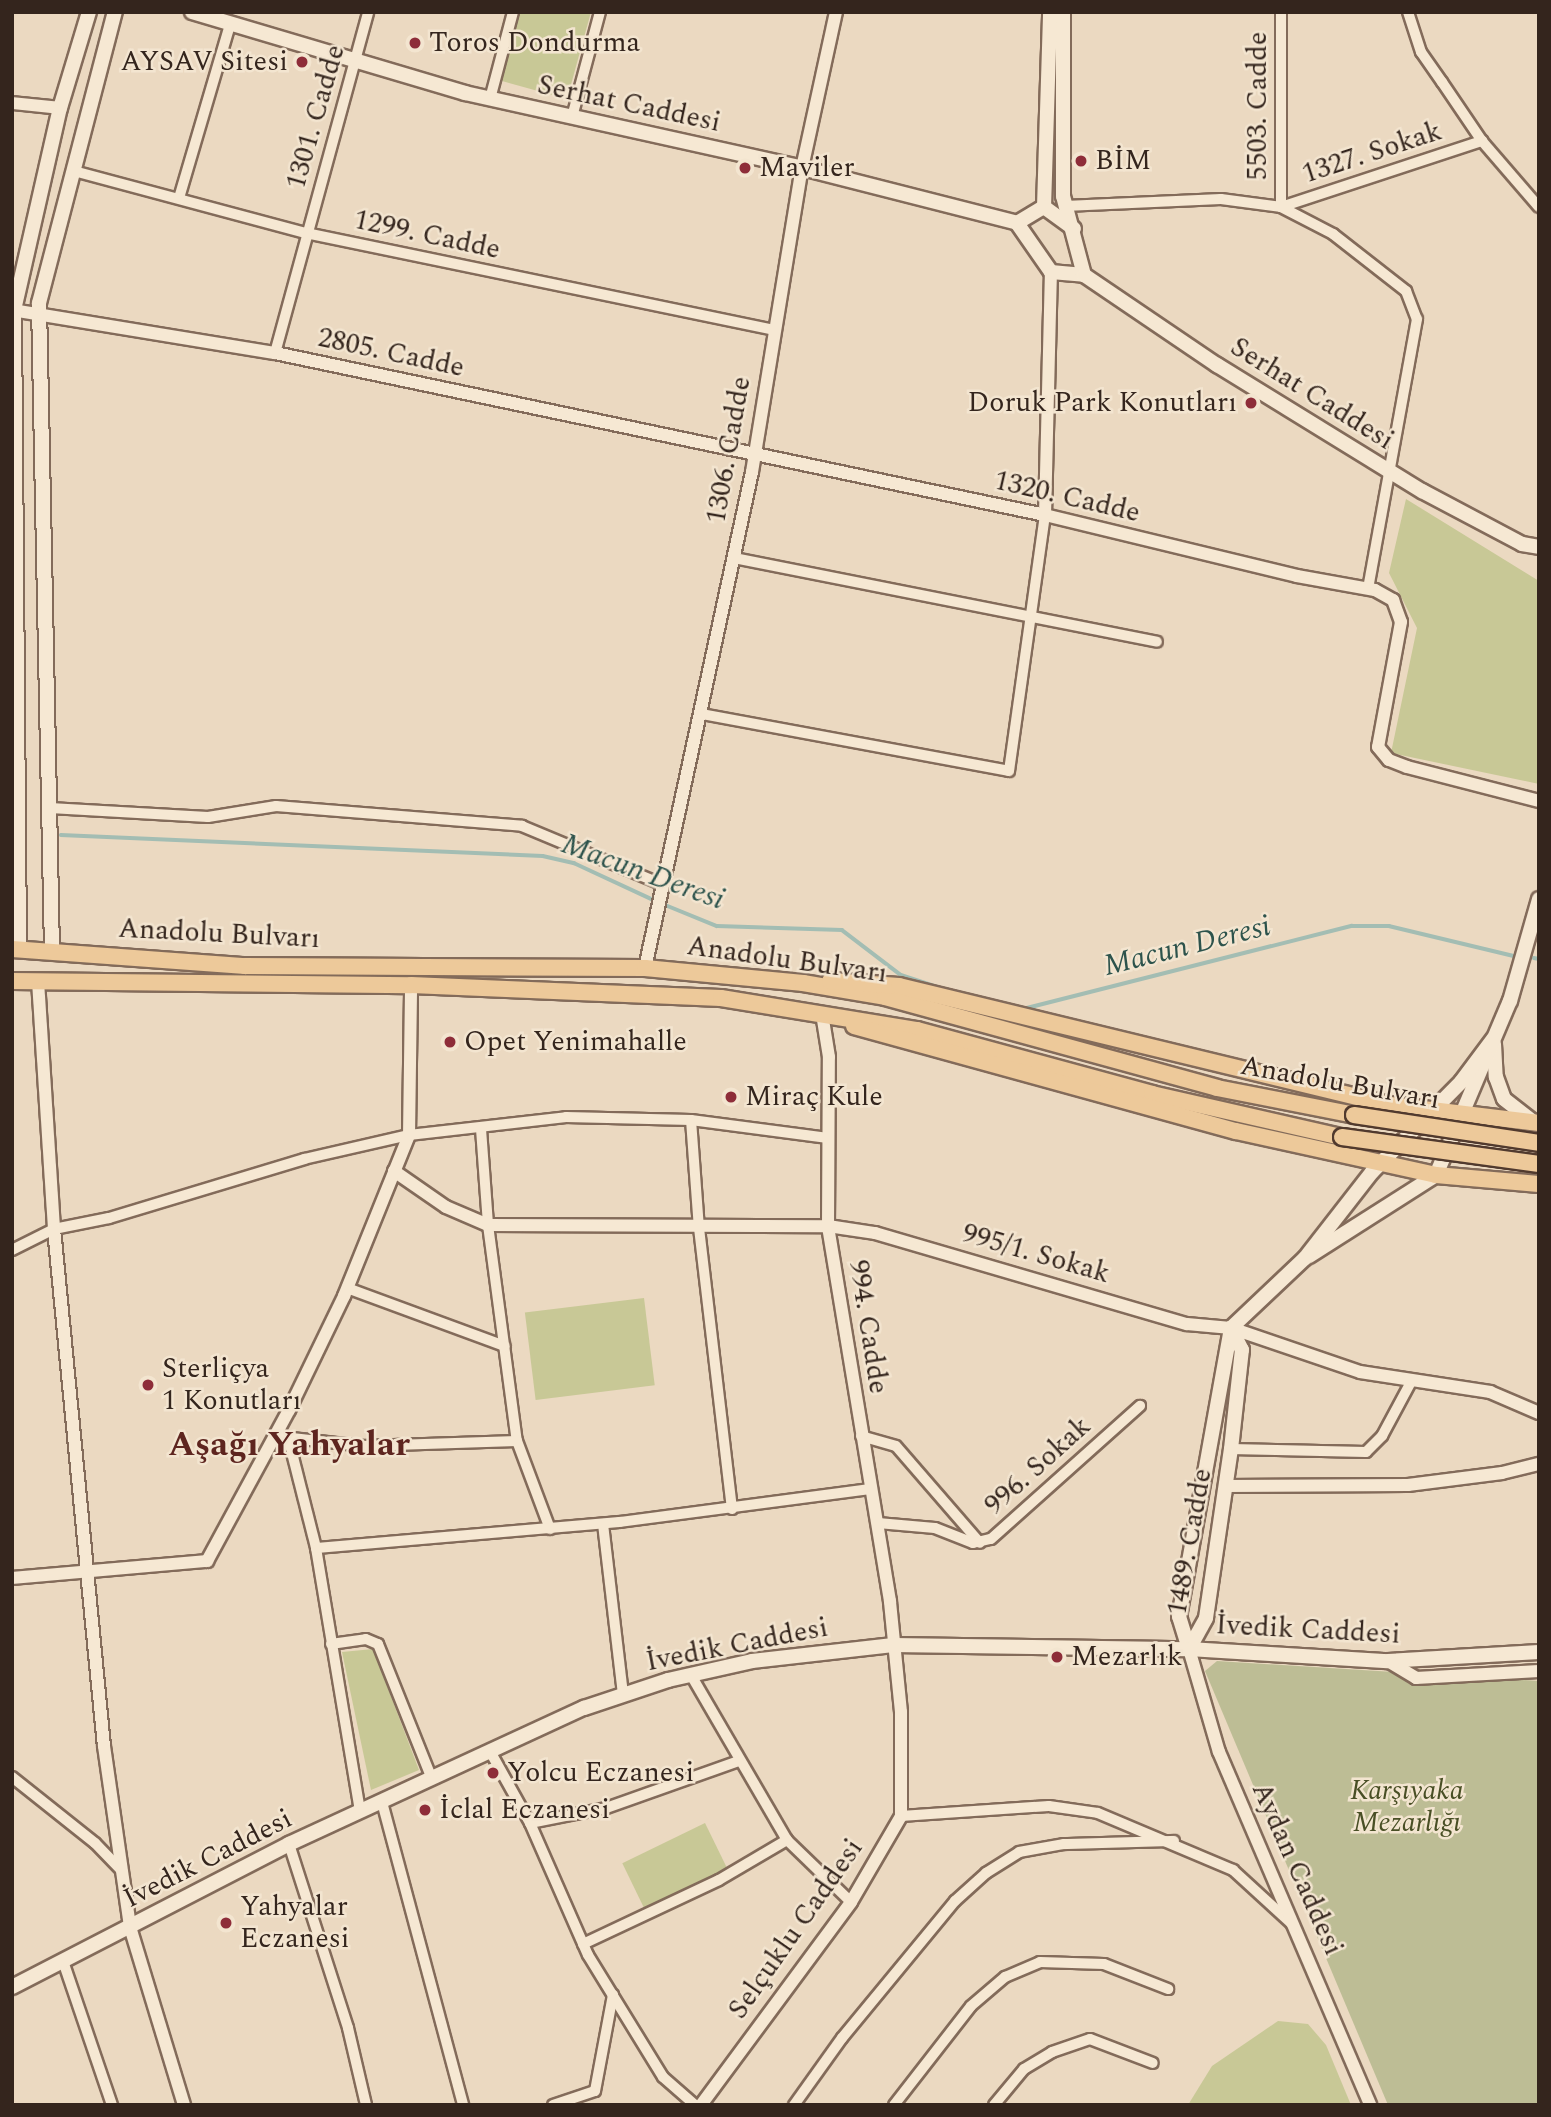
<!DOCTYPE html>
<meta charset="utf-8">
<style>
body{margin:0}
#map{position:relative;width:1551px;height:2117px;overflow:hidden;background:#ebd9c1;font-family:Spectral,serif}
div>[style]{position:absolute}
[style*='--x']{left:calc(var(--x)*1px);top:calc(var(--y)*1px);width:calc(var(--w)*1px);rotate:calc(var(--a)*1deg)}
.green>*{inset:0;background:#c8c896;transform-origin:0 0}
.cemetery>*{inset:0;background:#bdbd95}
.stream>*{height:3.5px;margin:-1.75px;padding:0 1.75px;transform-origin:1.75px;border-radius:1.75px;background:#a3bdb3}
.roads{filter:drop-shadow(2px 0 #836b5a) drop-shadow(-2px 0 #836b5a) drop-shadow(0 2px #836b5a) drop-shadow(0 -2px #836b5a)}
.minor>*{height:10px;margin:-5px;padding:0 5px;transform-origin:5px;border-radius:5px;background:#f6e8d3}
.tertiary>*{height:12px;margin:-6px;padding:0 6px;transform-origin:6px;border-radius:6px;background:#f6e8d3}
.secondary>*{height:14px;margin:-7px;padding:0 7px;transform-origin:7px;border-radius:7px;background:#f6e8d3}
.primary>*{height:16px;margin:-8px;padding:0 8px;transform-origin:8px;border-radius:8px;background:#edc99a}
.bridges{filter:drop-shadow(2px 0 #513a2e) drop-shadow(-2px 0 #513a2e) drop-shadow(0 2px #513a2e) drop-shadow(0 -2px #513a2e)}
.primary-bridge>*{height:16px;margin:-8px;padding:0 8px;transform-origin:8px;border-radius:8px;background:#edc99a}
.dots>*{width:19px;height:19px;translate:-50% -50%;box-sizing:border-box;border:4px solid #f3e5d0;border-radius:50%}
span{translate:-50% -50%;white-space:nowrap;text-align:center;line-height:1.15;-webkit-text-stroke:5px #f3e5d0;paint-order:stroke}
.poi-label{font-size:28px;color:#34251d}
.left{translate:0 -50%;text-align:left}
.right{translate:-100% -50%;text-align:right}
.street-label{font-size:28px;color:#34251d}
.park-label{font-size:28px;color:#494f25;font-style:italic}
.water-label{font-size:30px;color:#2d534c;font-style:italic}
.district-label{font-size:35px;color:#5e251f;font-weight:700}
.frame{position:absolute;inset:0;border:14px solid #34251d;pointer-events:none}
</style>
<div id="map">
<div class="green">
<i style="clip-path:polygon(520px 12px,591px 12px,567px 99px,502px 81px)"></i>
<i style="clip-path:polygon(1406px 499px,1539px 581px,1539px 784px,1391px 753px,1417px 628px,1389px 573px)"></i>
<i style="left:644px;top:1298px;width:88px;height:120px;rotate:83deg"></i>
<i style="clip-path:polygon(373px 1649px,419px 1770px,371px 1790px,342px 1652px)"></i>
<i style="left:705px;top:1823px;width:51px;height:92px;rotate:64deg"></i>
<i style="clip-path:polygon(1278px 2021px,1308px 2024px,1326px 2045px,1351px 2105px,1188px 2105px,1212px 2066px)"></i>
</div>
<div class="cemetery">
<i style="clip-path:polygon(1217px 1661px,1539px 1681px,1539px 2105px,1388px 2105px,1205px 1671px)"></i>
</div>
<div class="stream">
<i style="--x:61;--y:835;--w:482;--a:2.5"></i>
<i style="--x:543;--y:856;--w:32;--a:13"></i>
<i style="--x:574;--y:863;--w:90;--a:24.9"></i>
<i style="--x:663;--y:904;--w:58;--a:22.2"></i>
<i style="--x:717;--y:926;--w:125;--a:1.8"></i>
<i style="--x:842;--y:930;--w:74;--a:37.3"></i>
<i style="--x:901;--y:975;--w:42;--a:18"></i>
<i style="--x:1534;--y:958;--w:5;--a:11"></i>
<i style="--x:1023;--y:1009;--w:339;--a:-14.2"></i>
<i style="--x:1352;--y:926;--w:37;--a:0"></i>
<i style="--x:1389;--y:926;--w:129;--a:13.5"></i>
</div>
<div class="roads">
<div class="minor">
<i style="--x:1408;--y:12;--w:42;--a:72"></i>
<i style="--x:1421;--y:52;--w:37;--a:55"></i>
<i style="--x:1442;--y:82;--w:71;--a:55.9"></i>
<i style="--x:1482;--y:141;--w:87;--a:49.2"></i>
<i style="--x:490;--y:99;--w:90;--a:-75.2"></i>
<i style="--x:572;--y:117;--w:109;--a:-75.1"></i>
<i style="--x:74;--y:171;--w:240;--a:15"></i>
<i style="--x:306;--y:233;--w:479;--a:11.7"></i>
<i style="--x:179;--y:198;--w:180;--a:-73.6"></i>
<i style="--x:1065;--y:206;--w:156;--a:-2.6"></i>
<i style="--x:1221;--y:199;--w:61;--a:7.6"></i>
<i style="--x:1281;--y:207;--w:212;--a:-18.2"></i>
<i style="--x:1281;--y:207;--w:59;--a:27.4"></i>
<i style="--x:1333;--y:234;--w:93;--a:38"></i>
<i style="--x:1406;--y:291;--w:30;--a:69"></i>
<i style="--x:1417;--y:319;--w:273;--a:100.3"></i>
<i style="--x:1281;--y:207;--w:195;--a:-90"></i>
<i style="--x:275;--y:353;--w:353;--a:-74.7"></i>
<i style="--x:734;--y:558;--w:431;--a:11.2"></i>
<i style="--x:702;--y:714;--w:312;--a:10.5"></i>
<i style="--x:1009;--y:771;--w:259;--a:-82"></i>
<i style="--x:50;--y:808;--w:158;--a:3.3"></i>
<i style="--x:208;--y:817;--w:69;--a:-9.2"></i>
<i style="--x:276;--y:806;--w:247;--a:4.6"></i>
<i style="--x:522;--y:826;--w:154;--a:22.6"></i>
<i style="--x:691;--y:1120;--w:108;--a:85.8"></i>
<i style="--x:699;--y:1228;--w:283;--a:83.3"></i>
<i style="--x:481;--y:1129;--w:96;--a:85.8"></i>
<i style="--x:488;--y:1225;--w:218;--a:82.4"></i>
<i style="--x:517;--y:1441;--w:94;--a:69.4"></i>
<i style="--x:12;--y:1250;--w:47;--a:-26.6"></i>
<i style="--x:54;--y:1229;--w:56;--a:-11.3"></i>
<i style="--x:109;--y:1218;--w:204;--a:-16.8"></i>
<i style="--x:304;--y:1159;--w:108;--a:-12.9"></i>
<i style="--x:409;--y:1135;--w:158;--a:-6.5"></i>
<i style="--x:566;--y:1117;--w:125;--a:1.4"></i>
<i style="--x:691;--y:1120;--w:138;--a:7.5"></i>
<i style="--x:347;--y:1288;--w:168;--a:20.2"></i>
<i style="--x:861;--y:1436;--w:36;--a:16"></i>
<i style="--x:896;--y:1446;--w:128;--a:49.1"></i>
<i style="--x:283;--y:1437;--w:81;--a:6.4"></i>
<i style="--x:363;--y:1446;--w:154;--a:-1.9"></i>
<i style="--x:288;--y:1437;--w:114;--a:75.8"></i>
<i style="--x:316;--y:1548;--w:267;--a:80.5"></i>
<i style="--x:1231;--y:1449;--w:135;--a:1.3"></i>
<i style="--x:1366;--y:1452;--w:23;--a:-45"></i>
<i style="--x:1382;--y:1436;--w:61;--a:-61.8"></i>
<i style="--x:878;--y:1523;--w:57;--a:5"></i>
<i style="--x:935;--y:1528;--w:41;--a:21.5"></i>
<i style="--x:973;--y:1543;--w:18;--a:-13"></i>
<i style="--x:991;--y:1539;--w:200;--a:-41.8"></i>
<i style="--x:603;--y:1524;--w:171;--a:83.3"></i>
<i style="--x:316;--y:1548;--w:305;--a:-4.9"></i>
<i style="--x:620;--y:1522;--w:253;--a:-7.5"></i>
<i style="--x:331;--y:1644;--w:35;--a:-8"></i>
<i style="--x:366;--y:1639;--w:13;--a:23"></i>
<i style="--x:378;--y:1644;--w:145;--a:68.2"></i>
<i style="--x:691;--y:1675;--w:191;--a:59.8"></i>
<i style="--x:787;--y:1840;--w:89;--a:44.1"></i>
<i style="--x:491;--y:1753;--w:80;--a:60.9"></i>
<i style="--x:530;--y:1823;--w:144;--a:66.3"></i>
<i style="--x:588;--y:1955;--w:143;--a:58.4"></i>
<i style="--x:663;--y:2077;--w:43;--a:41.2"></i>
<i style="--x:12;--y:1777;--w:106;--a:38.5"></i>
<i style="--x:95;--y:1843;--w:40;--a:46"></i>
<i style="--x:382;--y:1802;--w:314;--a:75"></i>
<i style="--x:901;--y:1816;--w:148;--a:-3.9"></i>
<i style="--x:1049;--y:1806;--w:49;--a:8.1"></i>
<i style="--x:1098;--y:1813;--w:147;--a:22.9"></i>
<i style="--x:1233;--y:1870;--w:80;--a:42.5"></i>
<i style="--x:530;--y:1823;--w:77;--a:-11.2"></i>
<i style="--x:606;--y:1808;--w:141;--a:-19.5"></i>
<i style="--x:289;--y:1844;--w:193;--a:72.2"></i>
<i style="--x:348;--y:2028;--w:79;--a:76.8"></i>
<i style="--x:583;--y:1944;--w:150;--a:-25.2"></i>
<i style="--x:719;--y:1880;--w:79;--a:-30.5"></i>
<i style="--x:63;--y:1961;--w:152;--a:71.2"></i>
<i style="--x:553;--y:2105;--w:44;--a:-18.4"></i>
<i style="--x:595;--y:2091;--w:98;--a:-79.4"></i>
<i style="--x:794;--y:2105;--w:82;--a:-54.4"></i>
<i style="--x:842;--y:2038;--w:178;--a:-50.5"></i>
<i style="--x:955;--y:1901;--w:42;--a:-42.1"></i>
<i style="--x:986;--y:1873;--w:39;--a:-32"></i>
<i style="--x:1019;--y:1852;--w:46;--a:-10.1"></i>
<i style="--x:1064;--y:1844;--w:110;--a:-1.6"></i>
<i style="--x:894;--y:2105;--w:125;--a:-52.1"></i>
<i style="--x:971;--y:2006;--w:45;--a:-40.5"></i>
<i style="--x:1005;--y:1977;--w:38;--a:-23"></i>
<i style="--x:1040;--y:1962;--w:64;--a:1.8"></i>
<i style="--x:1104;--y:1964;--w:69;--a:21.3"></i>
<i style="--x:994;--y:2105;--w:47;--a:-50.2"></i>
<i style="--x:1024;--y:2069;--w:33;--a:-31"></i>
<i style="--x:1052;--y:2052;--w:40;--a:-18.9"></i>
<i style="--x:1090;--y:2039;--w:67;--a:20.9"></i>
</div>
<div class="tertiary">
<i style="--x:12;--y:103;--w:48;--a:5.9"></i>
<i style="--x:12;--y:310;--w:266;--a:9.3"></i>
<i style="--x:275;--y:353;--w:787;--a:11.88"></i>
<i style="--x:1045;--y:515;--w:259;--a:13.6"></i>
<i style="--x:1297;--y:576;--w:79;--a:10.2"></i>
<i style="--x:1375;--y:590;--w:21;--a:29"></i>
<i style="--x:1393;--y:600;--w:23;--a:70"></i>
<i style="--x:1401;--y:622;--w:127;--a:100.4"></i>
<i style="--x:1378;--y:747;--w:17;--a:50"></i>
<i style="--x:1389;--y:760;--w:19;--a:21"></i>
<i style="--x:1407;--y:767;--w:136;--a:14.4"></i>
<i style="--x:1045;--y:515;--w:243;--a:-88.6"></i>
<i style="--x:645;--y:968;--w:507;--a:-77.83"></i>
<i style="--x:752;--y:472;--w:308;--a:-80.7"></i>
<i style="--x:802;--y:168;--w:160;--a:-77.7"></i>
<i style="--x:38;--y:981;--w:249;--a:86.3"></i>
<i style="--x:54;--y:1229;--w:519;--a:84.48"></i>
<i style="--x:104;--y:1746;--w:183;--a:81.8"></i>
<i style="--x:130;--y:1927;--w:186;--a:73.1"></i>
<i style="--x:394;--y:1171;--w:63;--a:34.7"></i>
<i style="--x:446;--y:1207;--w:46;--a:23.2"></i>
<i style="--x:488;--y:1225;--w:340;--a:0.2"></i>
<i style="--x:828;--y:1226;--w:48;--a:8.5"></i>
<i style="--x:875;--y:1233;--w:325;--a:16.3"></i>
<i style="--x:1187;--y:1324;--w:44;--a:5.2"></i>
<i style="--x:1231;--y:1328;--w:136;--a:18.8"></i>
<i style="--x:1360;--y:1372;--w:132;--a:8.7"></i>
<i style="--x:1490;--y:1392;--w:53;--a:23.2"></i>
<i style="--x:1226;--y:1486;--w:182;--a:-0.3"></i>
<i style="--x:1408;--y:1485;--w:95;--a:-7.3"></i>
<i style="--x:1502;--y:1473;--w:38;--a:-14"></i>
<i style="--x:12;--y:1578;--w:196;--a:-5"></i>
<i style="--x:207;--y:1561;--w:172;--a:-61.5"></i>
<i style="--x:289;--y:1410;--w:127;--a:-64.2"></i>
<i style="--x:344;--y:1296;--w:174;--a:-68"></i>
<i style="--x:409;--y:1135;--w:150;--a:-89.2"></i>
<i style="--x:1189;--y:1649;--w:107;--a:73.8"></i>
<i style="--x:1219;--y:1752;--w:384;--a:66.8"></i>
<i style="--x:1388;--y:1661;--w:33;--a:31"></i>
<i style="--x:1416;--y:1678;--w:123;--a:-3.3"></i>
<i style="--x:701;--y:2105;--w:252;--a:-53.5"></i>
<i style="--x:851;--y:1902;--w:99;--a:-59.8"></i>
<i style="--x:901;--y:1816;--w:104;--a:-90"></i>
<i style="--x:901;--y:1712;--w:112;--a:-95.7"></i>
<i style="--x:890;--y:1601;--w:380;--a:-99.4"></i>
<i style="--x:828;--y:1226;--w:169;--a:-89.7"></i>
<i style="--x:829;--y:1057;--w:44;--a:-99.2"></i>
</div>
<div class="secondary">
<i style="--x:192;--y:12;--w:285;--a:16.5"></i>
<i style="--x:465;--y:93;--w:345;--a:12.5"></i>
<i style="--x:802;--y:168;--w:222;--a:14.3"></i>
<i style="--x:1017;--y:223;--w:31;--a:-31"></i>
<i style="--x:1063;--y:12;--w:184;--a:90"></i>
<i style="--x:1063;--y:196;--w:82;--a:75.1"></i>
<i style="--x:1044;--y:207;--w:195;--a:-88.2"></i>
<i style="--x:1044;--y:207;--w:37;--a:36"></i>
<i style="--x:1017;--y:223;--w:60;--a:55.2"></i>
<i style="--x:1051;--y:272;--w:33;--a:5"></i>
<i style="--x:1084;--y:275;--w:161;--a:34.1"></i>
<i style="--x:1217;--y:365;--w:241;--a:31.6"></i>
<i style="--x:1422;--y:491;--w:113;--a:27.9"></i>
<i style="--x:1522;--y:544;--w:17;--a:10"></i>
<i style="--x:19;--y:949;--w:639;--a:-90.45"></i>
<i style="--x:14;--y:310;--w:207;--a:-77.2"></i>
<i style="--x:60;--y:108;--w:100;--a:-73.2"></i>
<i style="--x:52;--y:951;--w:648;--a:-91.15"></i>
<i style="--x:39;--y:303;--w:301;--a:-75.4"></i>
<i style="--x:1494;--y:1044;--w:33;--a:87"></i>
<i style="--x:1496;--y:1077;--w:23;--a:70"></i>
<i style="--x:1504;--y:1099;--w:37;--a:38"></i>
<i style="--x:1309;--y:1256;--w:151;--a:-32.5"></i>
<i style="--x:1436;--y:1175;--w:189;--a:-67"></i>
<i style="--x:1510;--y:1001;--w:106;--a:-74.1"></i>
<i style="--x:1189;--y:1649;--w:34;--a:-107"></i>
<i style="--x:1179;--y:1617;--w:294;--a:-79.8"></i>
<i style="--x:1231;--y:1328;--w:102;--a:-43.4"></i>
<i style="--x:1305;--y:1258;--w:109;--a:-52.1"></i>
<i style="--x:1372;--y:1172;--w:127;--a:-45.3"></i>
<i style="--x:1461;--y:1082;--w:54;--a:-53.3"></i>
<i style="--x:1189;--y:1649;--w:35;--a:-61"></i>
<i style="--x:1206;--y:1618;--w:171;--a:-81.6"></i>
<i style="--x:1231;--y:1449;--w:100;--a:-83.7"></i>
<i style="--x:1242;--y:1350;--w:25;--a:-117"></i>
<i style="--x:12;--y:1987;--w:312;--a:-27.3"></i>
<i style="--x:289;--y:1844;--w:325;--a:-24.8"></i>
<i style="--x:584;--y:1708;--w:89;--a:-18.4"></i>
<i style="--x:668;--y:1680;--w:86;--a:-12.7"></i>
<i style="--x:752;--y:1661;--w:142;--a:-6.5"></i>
<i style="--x:893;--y:1645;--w:296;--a:0.8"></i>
<i style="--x:1189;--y:1649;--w:199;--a:3.5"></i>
<i style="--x:1388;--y:1661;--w:151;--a:-3.4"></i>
</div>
<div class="primary">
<i style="--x:12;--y:949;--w:234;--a:4.2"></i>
<i style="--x:245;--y:966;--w:400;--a:0.3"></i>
<i style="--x:645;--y:968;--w:159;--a:5.4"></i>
<i style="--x:803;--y:983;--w:83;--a:9.7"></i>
<i style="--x:885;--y:997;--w:344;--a:15.3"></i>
<i style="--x:1217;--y:1088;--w:140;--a:11.1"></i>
<i style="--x:12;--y:981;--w:399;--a:0.6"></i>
<i style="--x:411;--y:985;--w:310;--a:2.4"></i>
<i style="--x:721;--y:998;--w:199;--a:9.3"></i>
<i style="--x:917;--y:1030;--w:244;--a:15.2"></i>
<i style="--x:1152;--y:1094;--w:195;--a:12.8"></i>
<i style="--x:830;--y:981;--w:69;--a:4.1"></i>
<i style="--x:899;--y:986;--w:505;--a:13.62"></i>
<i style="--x:1390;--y:1105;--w:150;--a:6.9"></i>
<i style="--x:854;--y:1026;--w:396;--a:15.4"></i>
<i style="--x:1236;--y:1131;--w:205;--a:12.4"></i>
<i style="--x:1436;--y:1175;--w:103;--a:5"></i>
</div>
</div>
<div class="bridges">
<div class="primary-bridge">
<i style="--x:1354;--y:1115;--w:187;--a:8.6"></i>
<i style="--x:1342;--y:1137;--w:199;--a:7.8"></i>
</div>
</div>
<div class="dots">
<i style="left:415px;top:43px;background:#8e2d39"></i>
<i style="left:302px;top:62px;background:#8e2d39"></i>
<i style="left:1081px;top:161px;background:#8e2d39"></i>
<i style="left:745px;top:168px;background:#8e2d39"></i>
<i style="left:1251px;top:403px;background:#8e2d39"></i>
<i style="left:450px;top:1042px;background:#8e2d39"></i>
<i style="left:731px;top:1097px;background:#8e2d39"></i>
<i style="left:148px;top:1385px;background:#8e2d39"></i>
<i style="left:1057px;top:1657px;background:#8e2d39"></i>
<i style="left:493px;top:1773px;background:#8e2d39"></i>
<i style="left:425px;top:1810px;background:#8e2d39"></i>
<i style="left:226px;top:1923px;background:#8e2d39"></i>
</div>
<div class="poi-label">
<span class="left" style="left:429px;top:43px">Toros Dondurma</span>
<span class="right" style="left:288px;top:62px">AYSAV Sitesi</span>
<span class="left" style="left:1095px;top:161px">BİM</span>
<span class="left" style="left:759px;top:168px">Maviler</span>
<span class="right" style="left:1237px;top:403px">Doruk Park Konutları</span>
<span class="left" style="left:464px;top:1042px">Opet Yenimahalle</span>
<span class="left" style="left:745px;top:1097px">Miraç Kule</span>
<span class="left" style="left:162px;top:1385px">Sterliçya<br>1 Konutları</span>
<span class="left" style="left:1071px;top:1657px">Mezarlık</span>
<span class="left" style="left:507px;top:1773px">Yolcu Eczanesi</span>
<span class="left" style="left:439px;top:1810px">İclal Eczanesi</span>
<span class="left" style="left:240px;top:1923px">Yahyalar<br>Eczanesi</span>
</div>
<div class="street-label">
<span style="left:629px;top:104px;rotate:12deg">Serhat Caddesi</span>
<span style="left:1258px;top:106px;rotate:-90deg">5503. Cadde</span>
<span style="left:316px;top:117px;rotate:-74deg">1301. Cadde</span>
<span style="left:1372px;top:153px;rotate:-18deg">1327. Sokak</span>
<span style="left:427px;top:235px;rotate:12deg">1299. Cadde</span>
<span style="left:391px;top:353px;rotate:12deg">2805. Cadde</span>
<span style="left:1312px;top:394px;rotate:32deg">Serhat Caddesi</span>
<span style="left:729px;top:450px;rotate:-80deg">1306. Cadde</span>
<span style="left:1067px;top:497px;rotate:13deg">1320. Cadde</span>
<span style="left:219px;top:934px;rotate:3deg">Anadolu Bulvarı</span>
<span style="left:787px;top:960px;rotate:8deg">Anadolu Bulvarı</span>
<span style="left:1340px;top:1083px;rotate:10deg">Anadolu Bulvarı</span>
<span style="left:1036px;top:1254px;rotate:16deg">995/1. Sokak</span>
<span style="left:868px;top:1327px;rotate:81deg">994. Cadde</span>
<span style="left:1038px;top:1466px;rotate:-42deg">996. Sokak</span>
<span style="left:1190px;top:1542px;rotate:-80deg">1489. Cadde</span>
<span style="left:1308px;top:1630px;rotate:3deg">İvedik Caddesi</span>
<span style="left:737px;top:1645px;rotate:-11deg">İvedik Caddesi</span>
<span style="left:208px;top:1859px;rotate:-27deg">İvedik Caddesi</span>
<span style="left:1297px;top:1869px;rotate:66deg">Aydan Caddesi</span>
<span style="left:796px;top:1929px;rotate:-55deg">Selçuklu Caddesi</span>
</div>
<div class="park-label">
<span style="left:1407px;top:1807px">Karşıyaka<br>Mezarlığı</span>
</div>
<div class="water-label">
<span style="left:643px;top:872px;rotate:20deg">Macun Deresi</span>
<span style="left:1187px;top:946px;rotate:-14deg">Macun Deresi</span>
</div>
<div class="district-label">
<span style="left:289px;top:1445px">Aşağı Yahyalar</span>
</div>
<div class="frame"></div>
</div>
